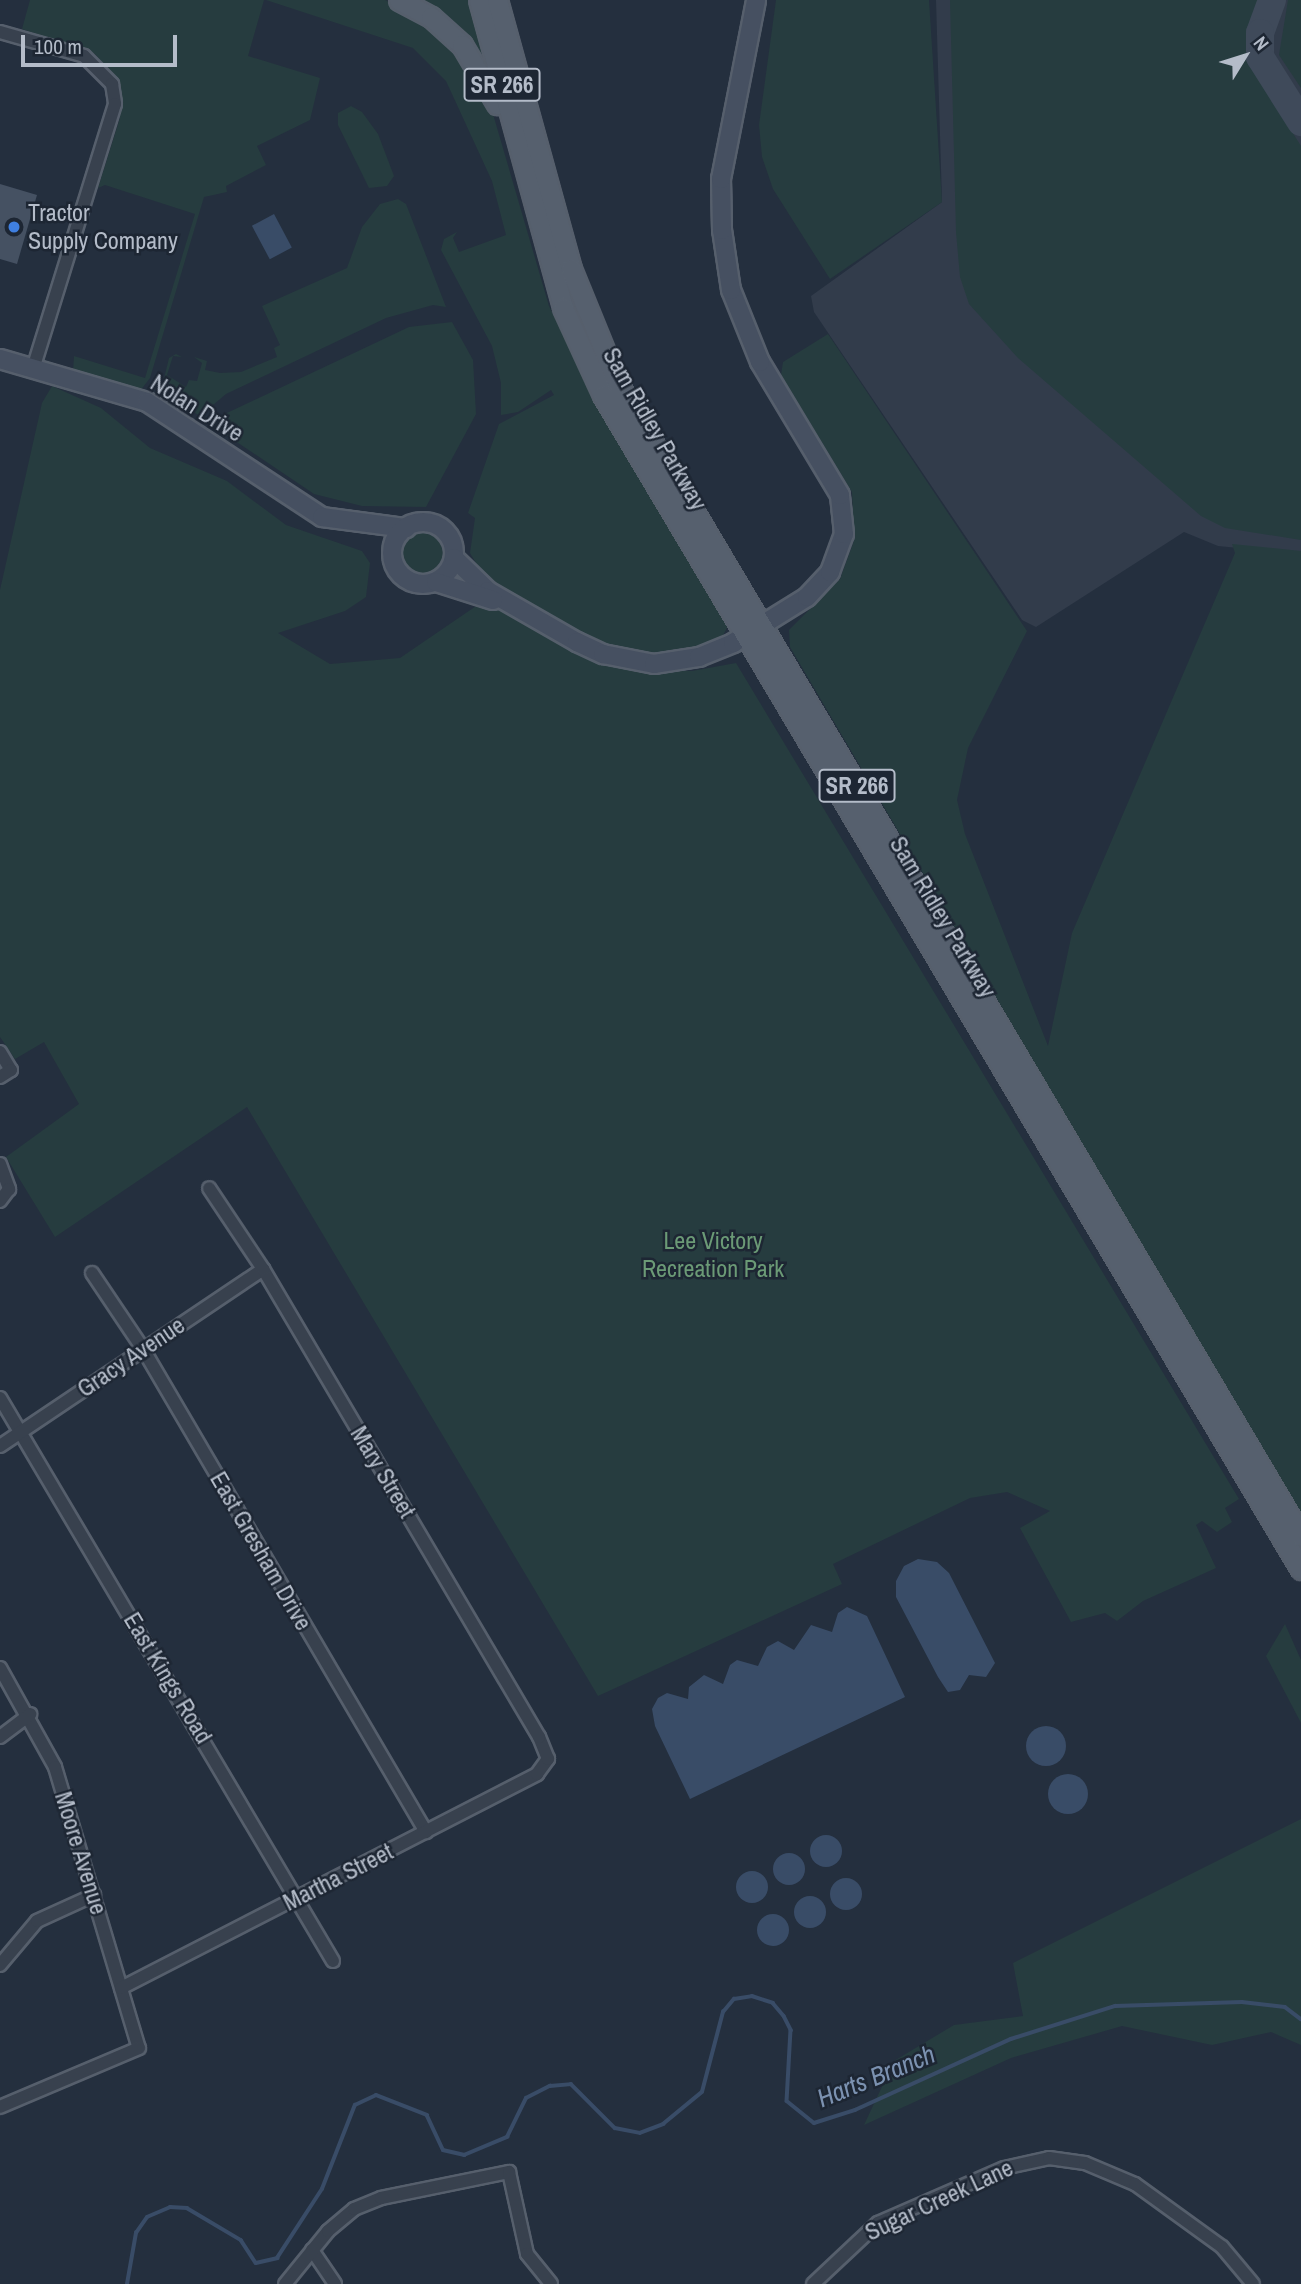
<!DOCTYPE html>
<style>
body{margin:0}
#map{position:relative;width:1301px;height:2284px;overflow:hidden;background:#242f3e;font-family:"Archivo Narrow",sans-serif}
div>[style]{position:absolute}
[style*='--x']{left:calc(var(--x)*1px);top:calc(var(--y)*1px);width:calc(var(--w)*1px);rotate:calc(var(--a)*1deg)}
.airport>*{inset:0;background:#323c4b}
.green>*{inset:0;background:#263c3f}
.round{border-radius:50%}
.water>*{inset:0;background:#394c67;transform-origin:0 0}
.stream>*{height:3.5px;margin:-1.75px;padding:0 1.75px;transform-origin:1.75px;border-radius:1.75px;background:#394c67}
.taxiway>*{height:28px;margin:-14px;padding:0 14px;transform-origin:14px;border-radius:14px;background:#3f4a5a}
.building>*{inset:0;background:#455162}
.roads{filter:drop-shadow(2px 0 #565f6c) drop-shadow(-2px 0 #565f6c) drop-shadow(0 2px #565f6c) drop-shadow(0 -2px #565f6c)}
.street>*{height:12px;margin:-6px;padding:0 6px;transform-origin:6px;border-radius:6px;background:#38414e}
.secondary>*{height:18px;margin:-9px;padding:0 9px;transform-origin:9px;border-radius:9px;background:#465061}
.secondary>.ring{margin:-9px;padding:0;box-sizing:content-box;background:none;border:18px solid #465061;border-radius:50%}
.primary>*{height:19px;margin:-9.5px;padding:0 9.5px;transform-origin:9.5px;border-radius:9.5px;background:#56606e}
.dots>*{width:19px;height:19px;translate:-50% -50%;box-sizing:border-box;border:4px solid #1d2633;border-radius:50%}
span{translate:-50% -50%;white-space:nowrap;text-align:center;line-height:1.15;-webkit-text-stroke:5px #1d2633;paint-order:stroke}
.shield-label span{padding:2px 5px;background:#1d2633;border:2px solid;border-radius:5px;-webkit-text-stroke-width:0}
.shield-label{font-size:23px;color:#b4bcc9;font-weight:700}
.poi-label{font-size:24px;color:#b4bcc9}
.left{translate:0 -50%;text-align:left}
.street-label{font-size:24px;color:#b4bcc9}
.park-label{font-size:24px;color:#6b9a76}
.water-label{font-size:26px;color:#7c92b1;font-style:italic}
.north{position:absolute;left:1210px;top:21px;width:70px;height:70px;-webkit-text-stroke:5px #1d2633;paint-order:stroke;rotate:52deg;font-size:19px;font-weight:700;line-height:28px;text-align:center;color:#b4bcc9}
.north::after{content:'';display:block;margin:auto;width:24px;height:32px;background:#b4bcc9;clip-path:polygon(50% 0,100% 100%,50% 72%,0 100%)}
.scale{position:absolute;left:21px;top:35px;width:156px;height:32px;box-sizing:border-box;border:4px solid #b4bcc9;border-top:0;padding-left:9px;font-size:21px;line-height:24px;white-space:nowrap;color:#b4bcc9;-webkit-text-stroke:5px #1d2633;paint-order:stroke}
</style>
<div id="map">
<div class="airport">
<i style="clip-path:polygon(936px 0,1301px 0,1301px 554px,1218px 546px,1184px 532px,1036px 627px,1022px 620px,814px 312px,811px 296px,942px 202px)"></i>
</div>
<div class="green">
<i style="clip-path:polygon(30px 0,264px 0,248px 56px,320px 78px,310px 120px,257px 146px,266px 165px,226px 186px,227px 192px,204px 197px,150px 378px,140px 391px,73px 372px,74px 356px,145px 378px,195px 214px,105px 185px,98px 188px,120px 118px,120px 82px,95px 54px,22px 29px)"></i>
<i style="clip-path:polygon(266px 0,385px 0,403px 7px,438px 28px,486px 90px,549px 306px,596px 400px,723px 614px,728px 626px,720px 641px,660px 655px,604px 646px,476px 575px,479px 568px,470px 553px,475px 518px,468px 513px,499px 424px,554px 395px,551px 390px,518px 412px,501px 415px,501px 383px,492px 346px,441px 250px,444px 239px,457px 232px,453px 238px,459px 252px,506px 235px,492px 181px,446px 81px,413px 48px)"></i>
<i style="clip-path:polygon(420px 0,471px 0,487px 63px,436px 8px)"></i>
<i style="clip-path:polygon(776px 0,929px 0,942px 202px,830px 279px,773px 189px,762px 157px,759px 125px)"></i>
<i style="clip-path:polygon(950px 0,1259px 0,1247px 41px,1249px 64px,1301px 146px,1301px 540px,1225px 528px,1201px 516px,1018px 358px,969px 304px,960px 277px,956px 232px)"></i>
<i style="clip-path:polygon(1288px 0,1301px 0,1301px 88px,1279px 55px)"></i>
<i style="clip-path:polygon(351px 106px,362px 112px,378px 134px,394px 176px,387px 186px,369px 188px,338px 125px,338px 113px)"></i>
<i style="clip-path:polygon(398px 199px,406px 204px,446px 307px,433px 305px,386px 318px,226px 394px,200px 416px,161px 391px,169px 358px,176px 354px,182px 357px,173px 356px,167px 375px,186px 387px,189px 380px,197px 381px,202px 363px,194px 357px,207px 361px,205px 370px,220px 373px,241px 372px,277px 357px,274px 348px,280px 345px,262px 306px,347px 268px,362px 227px,380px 204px)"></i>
<i style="clip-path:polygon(452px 322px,473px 360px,476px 414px,426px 507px,362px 506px,314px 494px,213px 426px,214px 419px,409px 327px)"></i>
<i style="clip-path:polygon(828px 334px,1027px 631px,968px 748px,957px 800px,965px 834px,1048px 1046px,1072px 933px,1235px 553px,1232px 544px,1301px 551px,1301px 1516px,790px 647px,789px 630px,840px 579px,854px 541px,852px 492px,781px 375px,783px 362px)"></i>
<i style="clip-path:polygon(52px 386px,101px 408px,150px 448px,227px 481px,286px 525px,362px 551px,370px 563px,366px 597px,345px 611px,278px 633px,330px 664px,400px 658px,482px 602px,655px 670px,692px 671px,736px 663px,1239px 1499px,1225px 1508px,1232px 1522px,1217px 1532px,1202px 1521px,1196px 1525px,1216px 1568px,1143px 1601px,1117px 1621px,1105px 1613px,1071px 1622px,1020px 1528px,1050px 1511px,1007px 1492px,970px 1498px,833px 1564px,842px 1584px,598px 1696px,247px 1107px,55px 1237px,6px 1157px,79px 1104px,44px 1042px,15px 1059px,0 1037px,0 590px,42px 403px)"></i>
<i class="round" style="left:401px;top:531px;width:44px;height:44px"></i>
<i style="clip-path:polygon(1285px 1624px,1301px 1660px,1301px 1723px,1266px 1656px)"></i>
<i style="clip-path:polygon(1301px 1819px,1301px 2045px,1271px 2032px,1212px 2045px,1122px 2026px,1011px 2058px,864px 2125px,894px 2061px,954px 2025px,1023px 2016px,1013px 1963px)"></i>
</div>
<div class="water">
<i style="left:274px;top:214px;width:38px;height:25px;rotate:62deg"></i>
<i style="clip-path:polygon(918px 1559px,937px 1562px,949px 1573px,995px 1663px,986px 1677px,969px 1675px,960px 1690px,948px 1692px,938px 1677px,896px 1597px,896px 1581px,904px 1566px)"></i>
<i style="clip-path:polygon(847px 1607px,867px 1616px,905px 1697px,690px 1799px,655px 1726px,652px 1709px,658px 1698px,667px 1693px,688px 1699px,689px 1687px,704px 1675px,723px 1684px,730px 1665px,737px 1660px,758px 1666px,767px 1647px,778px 1641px,794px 1650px,811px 1625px,832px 1632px,838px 1613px)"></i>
<i class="round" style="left:1026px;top:1726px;width:40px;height:40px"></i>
<i class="round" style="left:1048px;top:1774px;width:40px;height:40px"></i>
<i class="round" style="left:810px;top:1835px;width:32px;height:32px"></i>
<i class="round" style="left:773px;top:1853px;width:32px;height:32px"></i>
<i class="round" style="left:736px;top:1871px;width:32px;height:32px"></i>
<i class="round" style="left:830px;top:1878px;width:32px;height:32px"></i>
<i class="round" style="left:794px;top:1896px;width:32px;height:32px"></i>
<i class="round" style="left:757px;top:1914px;width:32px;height:32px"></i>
</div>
<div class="stream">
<i style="--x:127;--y:2284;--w:52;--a:-80"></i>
<i style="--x:136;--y:2233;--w:19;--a:-55"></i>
<i style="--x:147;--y:2217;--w:25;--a:-23"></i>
<i style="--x:170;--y:2207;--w:17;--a:3"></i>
<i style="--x:187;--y:2208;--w:63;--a:30.7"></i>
<i style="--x:241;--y:2240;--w:27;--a:57"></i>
<i style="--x:256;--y:2263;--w:22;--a:-13"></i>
<i style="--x:277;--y:2258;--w:82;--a:-56.9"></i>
<i style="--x:322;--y:2189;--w:90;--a:-68.6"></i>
<i style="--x:355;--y:2105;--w:23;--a:-25"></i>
<i style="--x:376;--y:2095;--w:55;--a:21.4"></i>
<i style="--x:427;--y:2115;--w:38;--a:65"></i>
<i style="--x:443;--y:2150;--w:22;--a:13"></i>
<i style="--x:464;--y:2155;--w:47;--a:-22.7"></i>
<i style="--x:507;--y:2137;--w:43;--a:-64"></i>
<i style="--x:526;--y:2098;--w:27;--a:-27"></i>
<i style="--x:550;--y:2086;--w:21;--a:-5"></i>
<i style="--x:571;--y:2084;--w:62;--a:45"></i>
<i style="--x:615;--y:2128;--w:25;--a:11"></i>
<i style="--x:640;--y:2133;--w:25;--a:-21"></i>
<i style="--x:663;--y:2124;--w:50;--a:-39.4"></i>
<i style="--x:702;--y:2092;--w:83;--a:-75.3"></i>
<i style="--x:723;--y:2012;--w:17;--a:-50"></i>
<i style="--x:734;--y:1999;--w:18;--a:-9"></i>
<i style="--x:752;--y:1996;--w:22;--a:18"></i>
<i style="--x:773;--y:2003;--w:17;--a:50"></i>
<i style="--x:784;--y:2016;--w:16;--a:63"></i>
<i style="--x:791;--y:2030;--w:71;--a:93.2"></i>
<i style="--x:787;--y:2101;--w:35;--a:39"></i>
<i style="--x:814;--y:2123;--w:43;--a:-17.6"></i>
<i style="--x:855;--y:2110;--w:171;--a:-24.5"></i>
<i style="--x:1011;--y:2039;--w:109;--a:-17.6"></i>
<i style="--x:1115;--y:2006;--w:127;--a:-1.8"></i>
<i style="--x:1242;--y:2002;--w:43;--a:6.6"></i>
<i style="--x:1285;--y:2007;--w:20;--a:37"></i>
</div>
<div class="taxiway">
<i style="--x:1272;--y:0;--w:35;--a:110"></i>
<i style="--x:1260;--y:33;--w:24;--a:90"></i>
<i style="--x:1260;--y:57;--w:77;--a:57.8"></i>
</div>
<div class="building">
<i style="clip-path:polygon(0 184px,37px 195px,17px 264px,0 259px)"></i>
</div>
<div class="roads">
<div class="street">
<i style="--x:0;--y:32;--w:87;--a:15.9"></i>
<i style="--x:84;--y:56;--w:40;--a:45"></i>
<i style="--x:112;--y:84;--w:20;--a:81"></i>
<i style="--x:115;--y:104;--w:277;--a:107.2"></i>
<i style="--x:0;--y:1052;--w:21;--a:59"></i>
<i style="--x:11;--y:1070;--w:13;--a:148"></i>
<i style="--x:0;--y:1164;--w:27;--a:70"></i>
<i style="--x:9;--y:1189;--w:15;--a:127"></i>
<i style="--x:92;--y:1273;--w:92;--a:56.1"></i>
<i style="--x:143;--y:1349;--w:560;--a:59.63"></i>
<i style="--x:0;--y:1398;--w:654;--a:59.4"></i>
<i style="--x:0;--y:1446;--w:317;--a:-33.9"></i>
<i style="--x:0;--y:1668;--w:113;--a:60.9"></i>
<i style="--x:55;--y:1767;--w:293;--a:73.4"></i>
<i style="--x:139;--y:2048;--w:151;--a:157"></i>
<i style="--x:0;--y:1737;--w:38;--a:-37"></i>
<i style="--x:0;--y:1965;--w:57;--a:-49.9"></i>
<i style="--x:37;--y:1921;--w:63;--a:-24.5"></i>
<i style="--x:121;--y:1988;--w:468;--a:-27.2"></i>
<i style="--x:537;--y:1774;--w:19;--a:-54"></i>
<i style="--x:548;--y:1759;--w:24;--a:-112"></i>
<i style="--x:539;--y:1737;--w:543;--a:-120.53"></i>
<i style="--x:263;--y:1269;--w:97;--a:-123.7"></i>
<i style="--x:312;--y:2250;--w:41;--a:55.9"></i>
<i style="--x:285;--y:2284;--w:68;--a:-50.9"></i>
<i style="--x:328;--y:2231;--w:34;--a:-40"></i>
<i style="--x:354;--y:2209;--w:29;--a:-22"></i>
<i style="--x:381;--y:2198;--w:131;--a:-11.5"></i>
<i style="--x:509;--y:2172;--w:84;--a:77.6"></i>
<i style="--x:527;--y:2254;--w:38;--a:51"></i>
<i style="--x:813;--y:2284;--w:89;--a:-43.2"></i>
<i style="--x:878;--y:2223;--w:137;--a:-23.6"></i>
<i style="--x:1004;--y:2168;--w:46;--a:-12.5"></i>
<i style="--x:1049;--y:2158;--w:36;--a:8"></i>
<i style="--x:1085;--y:2163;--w:54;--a:22.8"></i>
<i style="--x:1135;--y:2184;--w:107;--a:35.9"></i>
<i style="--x:1222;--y:2247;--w:48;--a:50"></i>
</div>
<div class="secondary">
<i style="--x:0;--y:359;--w:153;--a:16.3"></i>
<i style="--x:147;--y:402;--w:209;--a:33.3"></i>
<i style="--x:322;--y:517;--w:85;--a:7.5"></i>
<i class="ring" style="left:392px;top:522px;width:44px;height:44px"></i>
<i style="--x:454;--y:558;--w:47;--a:44.1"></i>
<i style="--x:488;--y:591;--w:103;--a:29.8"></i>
<i style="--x:577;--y:642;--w:29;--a:25"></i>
<i style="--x:603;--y:654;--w:52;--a:11.1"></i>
<i style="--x:654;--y:664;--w:46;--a:-8.8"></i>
<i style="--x:699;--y:657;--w:37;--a:-22"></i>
<i style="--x:733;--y:643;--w:87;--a:-31.9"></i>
<i style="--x:807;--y:597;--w:34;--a:-47"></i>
<i style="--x:830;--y:572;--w:40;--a:-69.8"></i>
<i style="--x:844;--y:534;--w:39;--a:-96"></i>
<i style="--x:840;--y:495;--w:155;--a:-121"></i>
<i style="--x:760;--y:362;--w:78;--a:-111.9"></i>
<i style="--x:731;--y:290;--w:61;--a:-98.5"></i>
<i style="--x:722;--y:230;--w:51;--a:-91.1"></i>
<i style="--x:721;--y:179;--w:182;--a:-78.9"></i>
<i style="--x:436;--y:582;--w:60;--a:17.5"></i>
</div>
<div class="primary">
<i style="--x:399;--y:0;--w:36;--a:28"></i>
<i style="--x:431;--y:17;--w:42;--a:42.1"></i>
<i style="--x:462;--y:45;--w:69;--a:59.3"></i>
<i style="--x:479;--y:0;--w:319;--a:74.7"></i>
<i style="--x:563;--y:308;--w:96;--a:65.3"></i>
<i style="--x:603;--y:395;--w:1366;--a:59.27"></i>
<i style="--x:497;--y:0;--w:279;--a:74.6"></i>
<i style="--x:571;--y:269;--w:124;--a:67.8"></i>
<i style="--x:618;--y:384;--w:1339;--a:59.34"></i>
</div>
</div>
<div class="dots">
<i style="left:14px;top:227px;background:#3f7fe0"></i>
</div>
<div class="shield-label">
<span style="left:502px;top:85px">SR 266</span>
<span style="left:857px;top:786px">SR 266</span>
</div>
<div class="poi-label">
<span class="left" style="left:28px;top:227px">Tractor<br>Supply Company</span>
</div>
<div class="street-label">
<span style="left:197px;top:408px;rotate:32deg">Nolan Drive</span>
<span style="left:655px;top:429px;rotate:60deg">Sam Ridley Parkway</span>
<span style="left:943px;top:917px;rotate:59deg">Sam Ridley Parkway</span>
<span style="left:131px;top:1357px;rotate:-34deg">Gracy Avenue</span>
<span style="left:383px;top:1472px;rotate:59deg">Mary Street</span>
<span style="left:261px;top:1551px;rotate:60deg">East Gresham Drive</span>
<span style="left:168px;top:1678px;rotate:59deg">East Kings Road</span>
<span style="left:81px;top:1853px;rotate:73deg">Moore Avenue</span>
<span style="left:338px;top:1877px;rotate:-27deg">Martha Street</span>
<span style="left:939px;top:2200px;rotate:-25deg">Sugar Creek Lane</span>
</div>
<div class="park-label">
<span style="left:713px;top:1255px">Lee Victory<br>Recreation Park</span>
</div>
<div class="water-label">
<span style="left:876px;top:2076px;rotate:-22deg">Harts Branch</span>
</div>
<div class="north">N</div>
<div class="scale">100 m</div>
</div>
